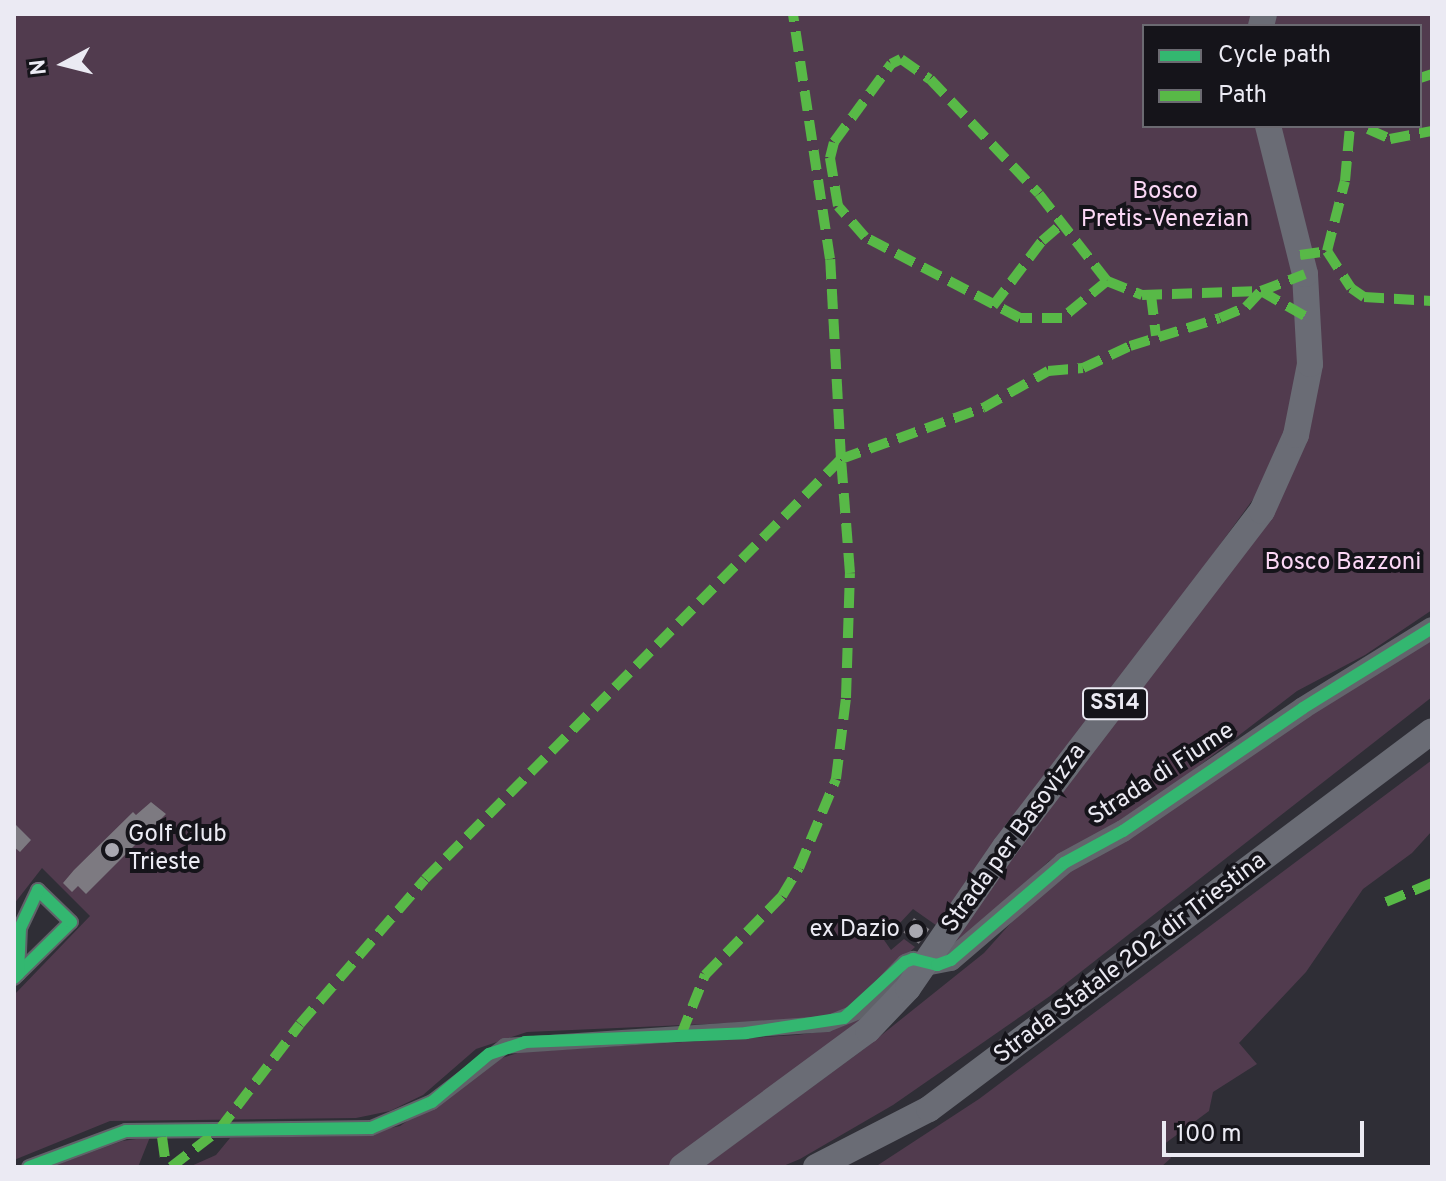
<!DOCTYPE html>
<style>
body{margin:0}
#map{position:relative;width:1446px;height:1181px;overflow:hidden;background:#2f2e36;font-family:Overpass,sans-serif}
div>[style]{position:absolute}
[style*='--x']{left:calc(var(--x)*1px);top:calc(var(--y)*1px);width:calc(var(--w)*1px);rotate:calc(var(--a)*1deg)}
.green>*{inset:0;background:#513b4e}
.building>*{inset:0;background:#7d7a81;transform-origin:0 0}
.street>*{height:16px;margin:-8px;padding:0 8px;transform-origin:8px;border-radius:8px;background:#606269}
.secondary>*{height:22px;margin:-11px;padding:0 11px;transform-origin:11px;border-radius:11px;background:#63646c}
.primary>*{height:26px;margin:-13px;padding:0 13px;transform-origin:13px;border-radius:13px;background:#6a6c75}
.quiet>*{height:10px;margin-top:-5px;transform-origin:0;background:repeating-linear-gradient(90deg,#58b947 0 20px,transparent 0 30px)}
.cycleway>*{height:12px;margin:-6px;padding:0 6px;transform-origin:6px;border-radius:6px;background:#33b770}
.dots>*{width:22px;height:22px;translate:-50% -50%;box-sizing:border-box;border:4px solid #15141a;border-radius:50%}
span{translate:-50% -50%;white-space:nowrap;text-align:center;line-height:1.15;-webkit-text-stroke:8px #15141a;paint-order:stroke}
.shield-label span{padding:2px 6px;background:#15141a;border:2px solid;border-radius:6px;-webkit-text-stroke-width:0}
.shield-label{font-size:22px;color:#ebeaf3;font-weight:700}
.park-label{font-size:24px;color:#fbd7f5}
.street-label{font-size:24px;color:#ebeaf3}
.poi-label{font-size:24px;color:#ebeaf3}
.left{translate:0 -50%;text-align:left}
.right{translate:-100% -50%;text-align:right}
.frame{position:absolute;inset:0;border:16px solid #ebeaf3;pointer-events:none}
.legend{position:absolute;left:1142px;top:24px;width:280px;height:104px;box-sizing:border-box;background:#15141a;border:2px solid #6b6a71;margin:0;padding:10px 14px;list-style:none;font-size:24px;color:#ebeaf3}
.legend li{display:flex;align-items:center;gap:16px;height:40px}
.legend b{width:40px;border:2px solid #6b6a71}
.north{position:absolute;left:24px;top:24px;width:80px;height:80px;-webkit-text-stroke:6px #15141a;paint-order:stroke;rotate:263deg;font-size:22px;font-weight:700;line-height:32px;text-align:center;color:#ebeaf3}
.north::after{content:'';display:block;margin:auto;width:28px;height:36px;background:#ebeaf3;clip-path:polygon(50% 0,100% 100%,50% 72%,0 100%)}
.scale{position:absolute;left:1162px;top:1121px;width:202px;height:36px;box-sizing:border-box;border:4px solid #ebeaf3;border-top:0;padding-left:10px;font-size:24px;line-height:28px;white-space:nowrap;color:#ebeaf3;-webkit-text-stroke:6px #15141a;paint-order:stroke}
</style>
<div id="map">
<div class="green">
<i style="clip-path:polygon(14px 14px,1257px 14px,1254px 26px,1144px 26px,1144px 126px,1261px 126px,1293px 264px,1303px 357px,1292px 417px,1265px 483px,940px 928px,913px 909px,884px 940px,891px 950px,904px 939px,915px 947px,853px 1007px,821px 1019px,527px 1032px,476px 1049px,423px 1095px,390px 1111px,356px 1118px,110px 1121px,14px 1160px,14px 995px,90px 916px,42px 868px,14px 904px)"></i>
<i style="clip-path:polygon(1274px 14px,1432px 14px,1432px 610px,1365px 655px,1297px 691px,1140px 811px,1049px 861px,958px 945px,952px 940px,1310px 423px,1279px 126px,1420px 126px,1420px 26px,1271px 26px)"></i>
<i style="clip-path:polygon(1432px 637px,1432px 697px,1050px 996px,893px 1105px,800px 1159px,781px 1167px,703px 1167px,864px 1049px,984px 953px,1045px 885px)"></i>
<i style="clip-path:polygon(1432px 760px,1432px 831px,1412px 853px,1363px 889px,1306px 972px,1239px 1043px,1257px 1064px,1213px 1092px,1209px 1111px,1163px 1145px,1171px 1158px,1161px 1167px,875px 1167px,979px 1099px)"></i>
<i style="clip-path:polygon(881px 1007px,672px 1167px,189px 1167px,216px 1155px,230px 1138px,352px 1136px,400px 1126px,495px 1060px,521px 1052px,796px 1035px,828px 1031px)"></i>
<i style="clip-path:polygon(150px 1137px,138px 1167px,51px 1167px,122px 1141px)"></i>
</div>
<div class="building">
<i style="clip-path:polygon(151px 802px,166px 814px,86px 894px,78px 886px,72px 892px,63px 883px,74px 870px,133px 812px,136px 815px)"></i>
<i style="clip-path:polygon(14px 823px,31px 840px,20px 852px,14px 847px)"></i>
<i style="left:914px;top:918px;width:19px;height:18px;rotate:36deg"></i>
</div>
<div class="street">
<i style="--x:14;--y:978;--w:6;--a:-45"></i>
<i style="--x:18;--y:974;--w:74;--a:-44.5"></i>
<i style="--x:71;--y:922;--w:46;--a:-135.9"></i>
<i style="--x:38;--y:890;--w:42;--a:115.3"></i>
<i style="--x:20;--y:928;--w:46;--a:92.5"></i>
<i style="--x:29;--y:1167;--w:103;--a:-20.4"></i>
<i style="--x:126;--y:1131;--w:245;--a:-0.7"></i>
<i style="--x:371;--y:1128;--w:66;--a:-23.1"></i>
<i style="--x:432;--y:1102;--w:92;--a:-37.5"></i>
<i style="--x:505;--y:1046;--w:323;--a:-3.9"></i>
<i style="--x:827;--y:1024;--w:32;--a:-22"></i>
<i style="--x:857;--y:1012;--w:69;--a:-46.2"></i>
<i style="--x:905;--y:962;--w:9;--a:-21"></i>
<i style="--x:913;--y:959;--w:13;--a:27"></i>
</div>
<div class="secondary">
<i style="--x:925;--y:965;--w:26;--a:-11"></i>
<i style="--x:951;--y:960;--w:149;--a:-40.6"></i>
<i style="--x:1064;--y:863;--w:67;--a:-28.5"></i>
<i style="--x:1123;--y:831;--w:218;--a:-34.3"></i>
<i style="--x:1303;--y:708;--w:152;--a:-31.8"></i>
</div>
<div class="primary">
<i style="--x:1261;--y:26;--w:12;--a:-76"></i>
<i style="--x:682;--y:1167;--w:231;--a:-36.4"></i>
<i style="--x:868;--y:1030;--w:58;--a:-46.4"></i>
<i style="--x:908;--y:988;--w:171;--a:-55.5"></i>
<i style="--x:1005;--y:847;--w:423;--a:-52.6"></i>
<i style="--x:1262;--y:511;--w:83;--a:-65.9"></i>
<i style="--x:1296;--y:435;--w:72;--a:-78.8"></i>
<i style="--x:1310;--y:364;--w:90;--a:-93.2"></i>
<i style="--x:1305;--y:274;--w:153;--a:-104"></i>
<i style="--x:816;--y:1167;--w:127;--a:-27.2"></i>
<i style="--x:929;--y:1109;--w:629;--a:-36.92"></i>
</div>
<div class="quiet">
<i style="--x:1420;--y:78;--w:13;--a:-18"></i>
<i style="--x:1368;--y:129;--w:24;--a:24"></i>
<i style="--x:1390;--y:139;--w:43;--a:-10.8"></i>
<i style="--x:1327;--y:251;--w:44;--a:57"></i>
<i style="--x:1351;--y:288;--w:16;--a:35"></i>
<i style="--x:1364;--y:297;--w:68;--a:3.4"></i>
<i style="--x:1300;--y:255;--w:27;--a:-8"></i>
<i style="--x:1327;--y:251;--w:72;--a:-75.6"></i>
<i style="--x:1345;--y:181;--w:55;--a:-84.8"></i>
<i style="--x:1107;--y:281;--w:58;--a:140.6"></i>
<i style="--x:1062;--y:318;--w:42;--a:180"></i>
<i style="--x:1020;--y:318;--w:175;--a:-152.4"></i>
<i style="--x:865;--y:237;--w:41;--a:-131.1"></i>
<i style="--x:838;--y:206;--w:49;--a:-99.5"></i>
<i style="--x:830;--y:158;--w:16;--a:-76"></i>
<i style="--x:834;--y:142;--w:97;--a:-53.8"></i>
<i style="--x:891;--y:64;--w:11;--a:-27"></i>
<i style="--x:901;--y:59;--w:35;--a:35"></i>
<i style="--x:930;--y:79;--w:158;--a:46.5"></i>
<i style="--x:1039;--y:194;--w:110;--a:52"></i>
<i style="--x:1107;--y:281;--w:38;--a:22"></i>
<i style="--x:1142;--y:295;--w:119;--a:-1.9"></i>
<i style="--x:1261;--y:291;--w:56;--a:29.7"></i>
<i style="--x:1151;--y:295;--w:41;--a:83"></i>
<i style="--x:993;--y:306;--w:81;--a:-53"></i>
<i style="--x:1042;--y:241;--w:23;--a:-41"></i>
<i style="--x:1386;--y:902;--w:50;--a:-22.4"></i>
<i style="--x:681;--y:1035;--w:65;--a:-68.2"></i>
<i style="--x:705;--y:975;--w:110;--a:-45.7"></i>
<i style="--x:782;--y:896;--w:33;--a:-59"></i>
<i style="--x:799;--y:868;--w:96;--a:-67.4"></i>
<i style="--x:836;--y:779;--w:82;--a:-83"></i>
<i style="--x:846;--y:698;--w:125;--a:-88.2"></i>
<i style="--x:850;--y:573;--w:114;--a:-94.5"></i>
<i style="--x:841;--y:459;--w:151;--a:-19.8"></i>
<i style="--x:983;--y:408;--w:75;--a:-29.6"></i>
<i style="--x:1048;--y:371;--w:35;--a:-5"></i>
<i style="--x:1083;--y:368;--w:52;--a:-25.1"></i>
<i style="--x:1130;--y:346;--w:94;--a:-17.3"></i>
<i style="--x:1220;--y:318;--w:28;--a:-23"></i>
<i style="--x:1246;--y:307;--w:22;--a:-47"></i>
<i style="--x:1261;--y:291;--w:47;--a:-21.1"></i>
<i style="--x:162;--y:1137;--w:30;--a:82"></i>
<i style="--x:171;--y:1167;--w:61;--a:-37.6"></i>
<i style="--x:219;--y:1130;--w:133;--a:-52.6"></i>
<i style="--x:300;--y:1024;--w:191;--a:-49.2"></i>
<i style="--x:425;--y:879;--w:591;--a:-45.27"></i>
<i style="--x:841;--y:459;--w:200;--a:-93.1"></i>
<i style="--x:830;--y:259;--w:248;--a:-98.6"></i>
</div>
<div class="cycleway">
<i style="--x:14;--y:978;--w:6;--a:-45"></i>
<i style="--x:18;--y:974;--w:74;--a:-44.5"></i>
<i style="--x:71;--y:922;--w:46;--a:-135.9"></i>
<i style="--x:38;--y:890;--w:42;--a:115.3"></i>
<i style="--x:20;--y:928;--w:46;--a:92.5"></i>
<i style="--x:29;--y:1167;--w:103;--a:-20.4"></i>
<i style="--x:126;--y:1131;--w:245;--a:-0.7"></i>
<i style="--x:371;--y:1128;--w:66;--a:-23.1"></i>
<i style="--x:432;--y:1102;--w:75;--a:-40.1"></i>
<i style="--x:489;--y:1054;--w:38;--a:-18"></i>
<i style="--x:525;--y:1042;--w:221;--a:-2.3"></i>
<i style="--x:746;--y:1033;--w:99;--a:-8.7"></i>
<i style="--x:844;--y:1018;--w:83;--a:-42.6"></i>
<i style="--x:905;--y:962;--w:9;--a:-21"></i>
<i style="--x:913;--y:959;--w:25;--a:14"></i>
<i style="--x:937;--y:965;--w:15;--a:-20"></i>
<i style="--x:951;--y:960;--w:149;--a:-40.6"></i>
<i style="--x:1064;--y:863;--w:67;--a:-28.5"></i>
<i style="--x:1123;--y:831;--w:218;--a:-34.3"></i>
<i style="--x:1303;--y:708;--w:152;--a:-31.8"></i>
</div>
<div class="dots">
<i style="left:112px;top:850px;background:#a9a8b1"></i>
<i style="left:916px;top:931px;background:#a9a8b1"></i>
</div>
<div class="shield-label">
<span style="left:1115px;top:704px">SS14</span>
</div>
<div class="park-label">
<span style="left:1165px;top:207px">Bosco<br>Pretis-Venezian</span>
<span style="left:1343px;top:564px">Bosco Bazzoni</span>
</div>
<div class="street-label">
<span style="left:1162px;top:775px;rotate:-33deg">Strada di Fiume</span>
<span style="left:1015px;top:839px;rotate:-54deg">Strada per Basovizza</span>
<span style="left:1131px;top:959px;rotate:-37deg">Strada Statale 202 dir Triestina</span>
</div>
<div class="poi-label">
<span class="left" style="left:128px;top:850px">Golf Club<br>Trieste</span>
<span class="right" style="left:900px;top:931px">ex Dazio</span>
</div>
<div class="frame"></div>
<ul class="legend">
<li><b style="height:10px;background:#33b770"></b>Cycle path</li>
<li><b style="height:10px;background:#58b947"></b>Path</li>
</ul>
<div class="north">N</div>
<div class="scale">100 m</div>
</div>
